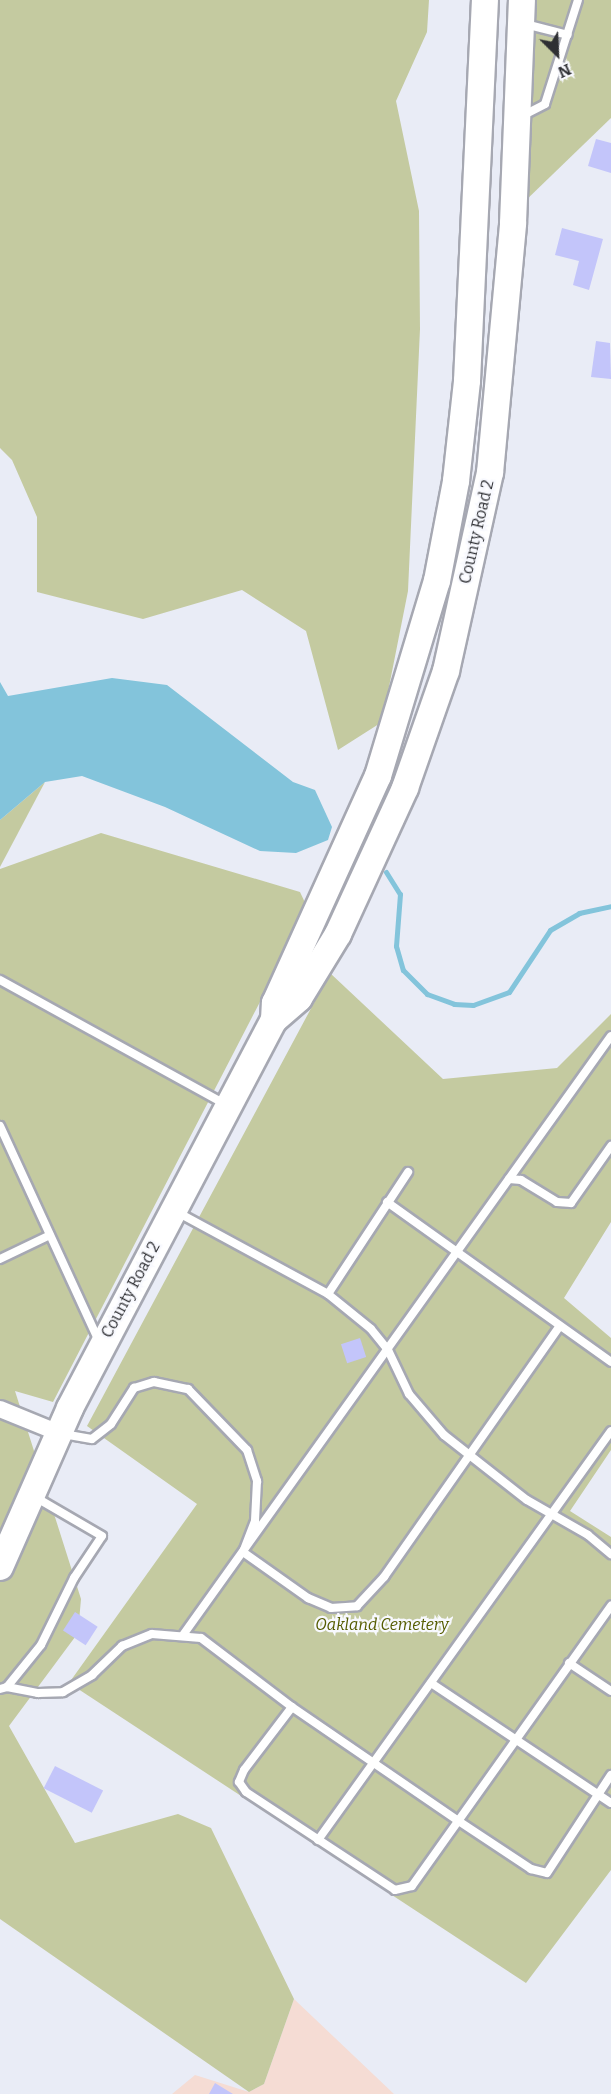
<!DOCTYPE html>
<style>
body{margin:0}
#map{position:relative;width:611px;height:2094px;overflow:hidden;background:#e9ecf6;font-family:Bitter,serif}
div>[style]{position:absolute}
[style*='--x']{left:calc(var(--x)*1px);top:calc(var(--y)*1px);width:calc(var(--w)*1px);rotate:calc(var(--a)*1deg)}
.industrial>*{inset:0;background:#f5dcd4}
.green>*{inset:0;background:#c4caa0}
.water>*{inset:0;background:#83c4db}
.stream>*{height:5px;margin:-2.5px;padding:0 2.5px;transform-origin:2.5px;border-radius:2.5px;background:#83c4db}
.building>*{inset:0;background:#c3c5fa;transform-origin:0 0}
.roads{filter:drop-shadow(2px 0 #a6a8b2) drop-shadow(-2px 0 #a6a8b2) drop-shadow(0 2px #a6a8b2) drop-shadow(0 -2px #a6a8b2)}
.service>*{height:8px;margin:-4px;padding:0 4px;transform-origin:4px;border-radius:4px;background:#fff}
.minor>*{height:16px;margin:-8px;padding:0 8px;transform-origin:8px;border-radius:8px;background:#fff}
.primary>*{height:26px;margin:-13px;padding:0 13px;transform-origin:13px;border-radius:13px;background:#fff}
span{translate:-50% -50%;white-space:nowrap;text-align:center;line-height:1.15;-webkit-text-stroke:4.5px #f8f9fe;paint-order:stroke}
.street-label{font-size:16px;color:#2e2f33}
.park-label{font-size:16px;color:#555c00;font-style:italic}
.north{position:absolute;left:527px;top:24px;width:60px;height:60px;-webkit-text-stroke:4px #f8f9fe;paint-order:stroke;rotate:156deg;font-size:16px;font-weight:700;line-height:24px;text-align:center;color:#2e2f33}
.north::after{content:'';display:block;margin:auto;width:21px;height:27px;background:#2e2f33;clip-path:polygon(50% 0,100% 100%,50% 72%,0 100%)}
</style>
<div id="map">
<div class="industrial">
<i style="clip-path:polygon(294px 1999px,394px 2094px,172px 2094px,195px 2075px,249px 2092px,264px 2084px)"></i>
</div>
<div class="green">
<i style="clip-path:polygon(0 0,429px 0,427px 32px,396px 101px,419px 211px,420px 329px,408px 591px,382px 722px,338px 750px,306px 631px,242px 590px,143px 619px,37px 592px,37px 517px,12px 460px,0 448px)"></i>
<i style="clip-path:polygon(529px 0,611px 0,611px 118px,522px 204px)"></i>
<i style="clip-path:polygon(45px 782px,0 867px,0 820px)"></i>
<i style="clip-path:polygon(101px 833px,300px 892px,308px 909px,53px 1402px,15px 1391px,81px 1599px,78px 1633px,9px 1726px,75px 1843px,178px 1814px,211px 1828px,294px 1999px,264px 2084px,249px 2092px,0 1919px,0 869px)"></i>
<i style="clip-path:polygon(330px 973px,443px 1079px,557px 1068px,611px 1014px,611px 1222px,564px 1298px,611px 1338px,611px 1450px,570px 1511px,611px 1537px,611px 1870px,526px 1983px,69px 1683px,197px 1504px,87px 1426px)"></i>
</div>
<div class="water">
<i style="clip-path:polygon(112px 678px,167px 685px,293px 782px,315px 790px,332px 827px,328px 840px,296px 853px,260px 851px,165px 807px,82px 776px,45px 782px,0 820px,0 682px,8px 696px)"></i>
</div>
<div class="stream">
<i style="--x:386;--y:872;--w:26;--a:58"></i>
<i style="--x:400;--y:894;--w:52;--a:94.4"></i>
<i style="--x:396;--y:946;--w:25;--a:74"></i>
<i style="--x:403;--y:970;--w:34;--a:45"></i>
<i style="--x:427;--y:994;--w:29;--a:20"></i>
<i style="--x:454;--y:1004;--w:19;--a:3"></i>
<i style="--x:473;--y:1005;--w:38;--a:-20"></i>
<i style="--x:509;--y:992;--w:74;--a:-56.5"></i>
<i style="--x:550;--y:930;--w:34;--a:-30"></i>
<i style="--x:579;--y:913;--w:33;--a:-12"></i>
</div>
<div class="building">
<i style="clip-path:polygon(596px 139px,611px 143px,611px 173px,588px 166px)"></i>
<i style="clip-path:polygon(562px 228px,603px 239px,589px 290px,573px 285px,579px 261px,555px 255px)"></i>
<i style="clip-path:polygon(596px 341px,610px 343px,611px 379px,591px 377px)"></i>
<i style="left:360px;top:1338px;width:20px;height:20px;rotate:72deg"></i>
<i style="left:75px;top:1612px;width:27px;height:22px;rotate:33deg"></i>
<i style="left:55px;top:1766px;width:54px;height:25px;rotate:27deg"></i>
<i style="clip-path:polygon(215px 2083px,233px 2094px,209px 2094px)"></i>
</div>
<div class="roads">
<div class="service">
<i style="--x:525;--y:24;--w:44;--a:14.3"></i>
<i style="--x:520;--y:117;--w:28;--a:-27"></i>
<i style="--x:545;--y:104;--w:109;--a:-72.4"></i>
<i style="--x:0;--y:980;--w:258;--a:28.9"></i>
<i style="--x:0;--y:1126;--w:239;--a:65.3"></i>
<i style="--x:509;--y:1179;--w:12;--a:5"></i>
<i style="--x:521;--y:1180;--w:42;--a:31.4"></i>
<i style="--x:557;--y:1202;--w:14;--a:4"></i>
<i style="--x:571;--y:1203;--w:70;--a:-54.9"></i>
<i style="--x:387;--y:1202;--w:275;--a:35.5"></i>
<i style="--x:177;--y:1212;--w:172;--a:28.5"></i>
<i style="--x:328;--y:1294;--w:55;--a:39.1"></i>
<i style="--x:371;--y:1329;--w:27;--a:51"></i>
<i style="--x:388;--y:1350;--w:49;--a:64.5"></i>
<i style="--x:409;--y:1394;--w:54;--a:49.5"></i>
<i style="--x:444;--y:1435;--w:105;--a:38.1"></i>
<i style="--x:527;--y:1500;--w:70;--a:29.8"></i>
<i style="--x:588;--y:1535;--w:30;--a:40"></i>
<i style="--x:0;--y:1259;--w:55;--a:-25.6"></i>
<i style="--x:328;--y:1294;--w:146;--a:-56.7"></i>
<i style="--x:63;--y:1434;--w:29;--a:10"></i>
<i style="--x:92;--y:1439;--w:24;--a:-38"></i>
<i style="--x:111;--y:1424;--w:43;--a:-57.4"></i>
<i style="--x:134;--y:1388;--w:21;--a:-17"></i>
<i style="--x:154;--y:1382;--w:35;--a:12"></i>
<i style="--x:188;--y:1389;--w:85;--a:46"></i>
<i style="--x:247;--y:1450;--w:33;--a:72"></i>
<i style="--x:257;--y:1481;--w:40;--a:92.9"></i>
<i style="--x:255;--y:1521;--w:33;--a:111"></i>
<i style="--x:243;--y:1552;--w:80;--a:35.3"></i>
<i style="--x:308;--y:1598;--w:25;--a:23"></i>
<i style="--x:331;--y:1608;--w:26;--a:-4"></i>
<i style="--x:357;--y:1606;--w:40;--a:-47"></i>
<i style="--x:384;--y:1577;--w:305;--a:-55"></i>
<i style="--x:183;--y:1635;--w:736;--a:-54.45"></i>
<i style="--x:569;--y:1663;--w:50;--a:33.7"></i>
<i style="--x:431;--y:1683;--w:216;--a:33.7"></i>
<i style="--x:7;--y:1687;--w:32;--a:11"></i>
<i style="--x:38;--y:1693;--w:25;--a:-2"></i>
<i style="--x:63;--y:1692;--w:34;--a:-30"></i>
<i style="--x:92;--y:1675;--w:42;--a:-44"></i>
<i style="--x:122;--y:1646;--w:32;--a:-22"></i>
<i style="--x:152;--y:1634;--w:49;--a:4.7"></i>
<i style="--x:201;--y:1638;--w:114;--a:37.2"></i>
<i style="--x:292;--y:1707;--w:200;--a:34.4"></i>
<i style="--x:457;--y:1820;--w:89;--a:33.5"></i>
<i style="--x:531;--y:1869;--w:16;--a:14"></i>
<i style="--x:547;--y:1873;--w:117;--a:-56.9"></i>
<i style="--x:0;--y:1689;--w:7;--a:-16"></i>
<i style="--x:7;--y:1687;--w:54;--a:-51"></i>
<i style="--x:41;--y:1645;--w:75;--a:-63.8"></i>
<i style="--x:74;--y:1578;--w:50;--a:-56.3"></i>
<i style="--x:102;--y:1536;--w:78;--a:-149.8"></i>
<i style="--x:292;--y:1707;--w:79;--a:127.3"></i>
<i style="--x:244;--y:1770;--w:13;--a:113"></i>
<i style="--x:239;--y:1782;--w:12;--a:55"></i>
<i style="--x:246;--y:1792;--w:178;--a:33.3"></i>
<i style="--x:395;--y:1890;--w:17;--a:-13"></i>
<i style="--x:412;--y:1886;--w:344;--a:-54.6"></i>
<i style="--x:318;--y:1840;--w:503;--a:-54.38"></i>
</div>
<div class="minor">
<i style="--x:0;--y:1409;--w:64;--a:22.1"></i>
</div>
<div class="primary">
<i style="--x:274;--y:1020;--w:17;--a:-87"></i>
<i style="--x:275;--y:1003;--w:249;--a:-65.6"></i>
<i style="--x:378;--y:776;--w:204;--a:-73.2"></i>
<i style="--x:437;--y:581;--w:102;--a:-79.2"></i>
<i style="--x:456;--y:481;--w:101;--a:-83.7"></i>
<i style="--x:467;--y:381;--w:381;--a:-87.3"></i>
<i style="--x:0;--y:1567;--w:174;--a:-66.2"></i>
<i style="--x:70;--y:1408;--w:438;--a:-62.3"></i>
<i style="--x:274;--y:1020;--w:33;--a:-41"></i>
<i style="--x:299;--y:998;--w:75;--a:-58.6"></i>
<i style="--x:338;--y:934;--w:161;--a:-65.3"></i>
<i style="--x:405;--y:788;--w:124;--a:-70.7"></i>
<i style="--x:446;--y:671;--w:203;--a:-77.5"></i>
<i style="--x:490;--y:473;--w:251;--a:-84.7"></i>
<i style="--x:513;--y:223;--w:223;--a:-87.7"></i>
</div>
</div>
<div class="street-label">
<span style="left:477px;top:532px;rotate:-77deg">County Road 2</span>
<span style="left:131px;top:1290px;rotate:-62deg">County Road 2</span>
</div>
<div class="park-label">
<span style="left:382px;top:1625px">Oakland Cemetery</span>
</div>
<div class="north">N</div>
</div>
